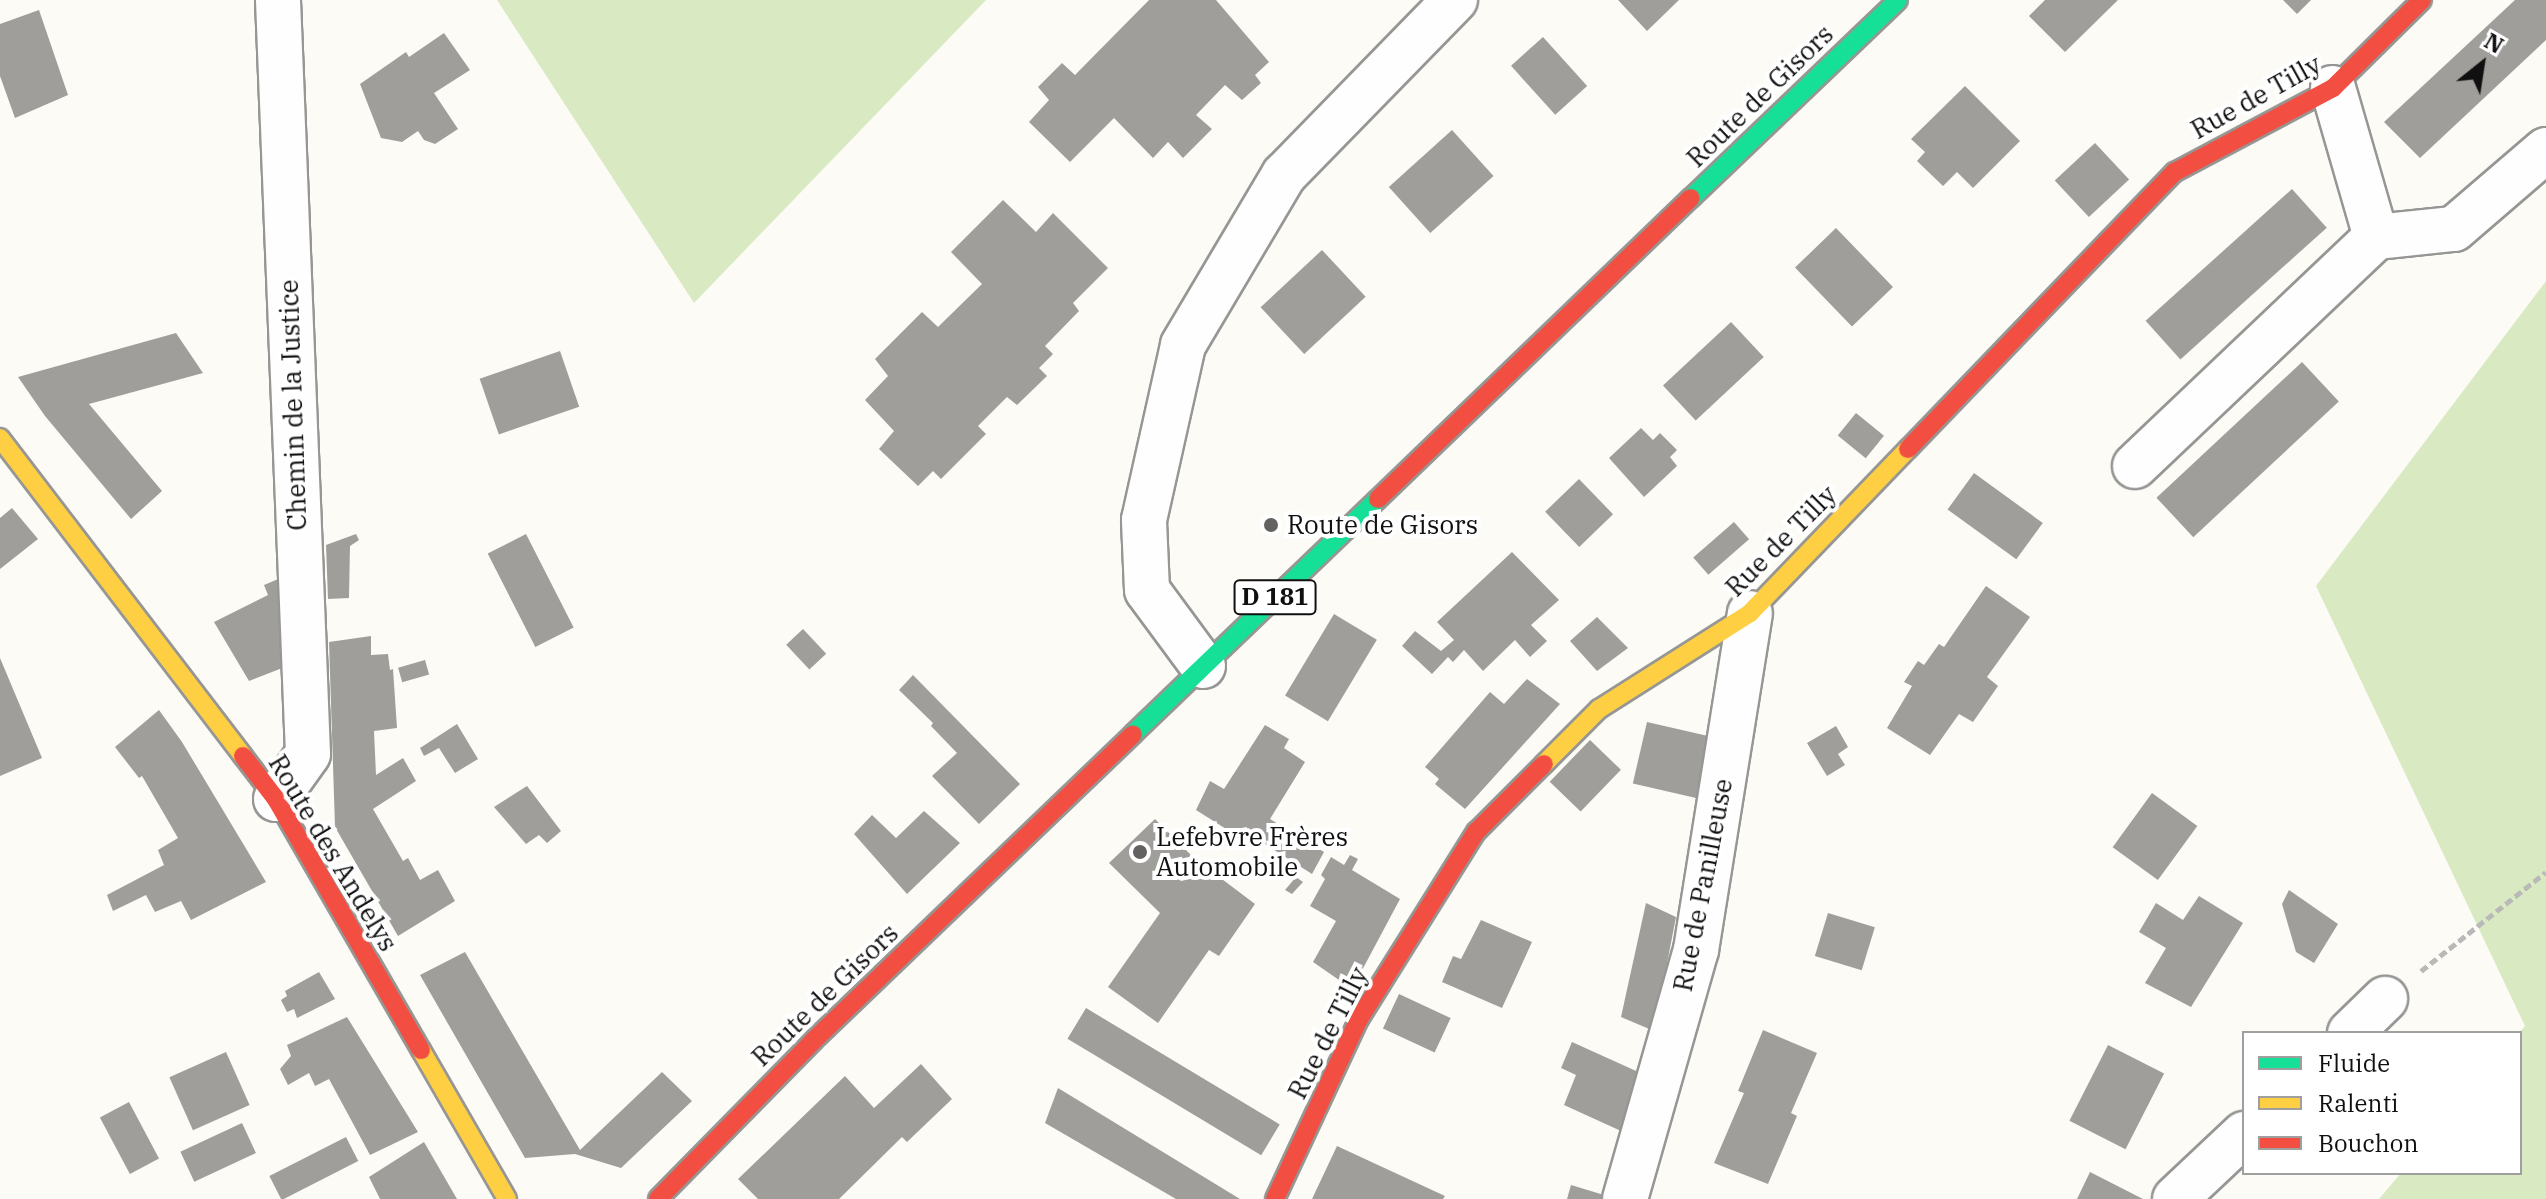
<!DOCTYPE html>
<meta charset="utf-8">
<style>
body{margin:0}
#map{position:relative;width:2546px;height:1199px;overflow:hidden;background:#fcfbf6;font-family:"IBM Plex Serif",serif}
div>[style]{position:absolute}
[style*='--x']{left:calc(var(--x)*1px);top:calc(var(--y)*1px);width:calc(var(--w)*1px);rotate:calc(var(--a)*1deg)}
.forest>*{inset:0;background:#d9eac3}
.building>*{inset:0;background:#a09e9b;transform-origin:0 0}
.path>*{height:5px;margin-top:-2.5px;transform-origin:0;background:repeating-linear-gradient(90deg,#b9b9b8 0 8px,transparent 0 12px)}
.roads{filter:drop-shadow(2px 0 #969694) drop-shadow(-2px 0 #969694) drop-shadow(0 2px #969694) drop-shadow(0 -2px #969694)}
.street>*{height:44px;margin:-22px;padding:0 22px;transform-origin:22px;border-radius:22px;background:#fffefe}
.fast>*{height:18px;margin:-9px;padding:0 9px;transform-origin:9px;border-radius:9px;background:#16e098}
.slow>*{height:18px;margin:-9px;padding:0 9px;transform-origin:9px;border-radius:9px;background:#ffcf43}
.jam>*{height:18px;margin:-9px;padding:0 9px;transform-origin:9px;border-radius:9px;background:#f24e42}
.dots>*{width:22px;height:22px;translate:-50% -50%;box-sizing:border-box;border:4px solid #fff;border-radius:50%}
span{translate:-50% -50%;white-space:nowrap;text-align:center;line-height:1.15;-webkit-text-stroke:8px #fff;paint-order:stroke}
.shield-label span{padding:2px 6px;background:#fff;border:2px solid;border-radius:6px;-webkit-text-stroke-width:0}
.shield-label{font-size:24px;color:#101010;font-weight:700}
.street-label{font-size:26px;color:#101010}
.poi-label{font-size:26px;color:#101010}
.left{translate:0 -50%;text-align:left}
.legend{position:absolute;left:2242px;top:1031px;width:280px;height:144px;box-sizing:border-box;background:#fff;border:2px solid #9f9f9f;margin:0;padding:10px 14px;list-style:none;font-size:24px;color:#101010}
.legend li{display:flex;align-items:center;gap:16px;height:40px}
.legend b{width:40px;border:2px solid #9f9f9f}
.north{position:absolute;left:2442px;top:24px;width:80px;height:80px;-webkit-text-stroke:6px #fff;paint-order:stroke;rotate:30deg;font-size:22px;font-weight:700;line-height:32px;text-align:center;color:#101010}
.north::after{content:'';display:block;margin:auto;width:28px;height:36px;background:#101010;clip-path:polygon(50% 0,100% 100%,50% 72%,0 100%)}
</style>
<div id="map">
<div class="forest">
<i style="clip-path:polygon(497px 0,986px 0,694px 303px)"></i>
<i style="clip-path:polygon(2546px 281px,2546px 1199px,2379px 1199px,2401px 1173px,2520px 1173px,2519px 1033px,2525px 1026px,2316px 586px)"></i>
</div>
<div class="building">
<i style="clip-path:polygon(1149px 0,1216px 0,1269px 62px,1255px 75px,1261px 83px,1242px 100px,1225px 85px,1196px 115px,1212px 129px,1183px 158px,1168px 142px,1153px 158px,1114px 118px,1070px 162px,1029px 122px,1049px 100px,1038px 87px,1062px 63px,1075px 75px)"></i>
<i style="clip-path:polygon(1618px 0,1679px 0,1647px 31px)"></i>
<i style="clip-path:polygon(2045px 0,2118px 0,2065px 52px,2029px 16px)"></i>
<i style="clip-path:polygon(2283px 0,2311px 0,2297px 14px)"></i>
<i style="clip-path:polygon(2515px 0,2546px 0,2546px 40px,2420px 158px,2384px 122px)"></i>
<i style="clip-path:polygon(39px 10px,68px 95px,15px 118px,0 76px,0 24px)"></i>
<i style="clip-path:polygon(444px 33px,470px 70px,434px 93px,458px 129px,435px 144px,424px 140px,418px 131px,402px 142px,381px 138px,360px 84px,406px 52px,409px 57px)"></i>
<i style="left:1543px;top:37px;width:66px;height:43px;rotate:48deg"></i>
<i style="clip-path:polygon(1965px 86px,2020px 141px,1973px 188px,1957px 172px,1943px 186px,1917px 161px,1925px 152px,1911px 139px)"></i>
<i style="left:1452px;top:130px;width:62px;height:85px;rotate:48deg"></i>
<i style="left:2095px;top:143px;width:50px;height:55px;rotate:47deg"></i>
<i style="left:2292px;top:189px;width:52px;height:197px;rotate:48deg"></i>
<i style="clip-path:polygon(1003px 200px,1036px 232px,1053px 213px,1108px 268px,1073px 303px,1079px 311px,1045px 346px,1053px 354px,1039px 368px,1047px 376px,1017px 405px,1007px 397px,978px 426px,986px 434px,941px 479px,933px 471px,918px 486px,879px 449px,894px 431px,865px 400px,888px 376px,875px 359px,922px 312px,938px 327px,982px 284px,951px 252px)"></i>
<i style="left:1836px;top:228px;width:82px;height:57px;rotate:46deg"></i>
<i style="left:1322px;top:250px;width:64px;height:84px;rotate:47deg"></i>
<i style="left:1731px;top:322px;width:48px;height:93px;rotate:47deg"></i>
<i style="clip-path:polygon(176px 333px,203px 373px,89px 404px,162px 491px,131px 519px,45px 416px,18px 377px)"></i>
<i style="left:560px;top:351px;width:59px;height:85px;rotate:71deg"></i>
<i style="left:2302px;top:362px;width:54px;height:199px;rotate:47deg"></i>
<i style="left:1856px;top:413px;width:36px;height:29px;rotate:39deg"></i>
<i style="clip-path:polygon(1641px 428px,1653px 440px,1660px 433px,1677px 450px,1670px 457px,1677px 466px,1644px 497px,1609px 458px)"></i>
<i style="left:1974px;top:473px;width:85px;height:45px;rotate:36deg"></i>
<i style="left:1579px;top:479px;width:49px;height:47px;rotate:46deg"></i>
<i style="clip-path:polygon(12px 508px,38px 539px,0 569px,0 518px)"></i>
<i style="left:1734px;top:522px;width:23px;height:54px;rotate:49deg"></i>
<i style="clip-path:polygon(356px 534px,359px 540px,350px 546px,349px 598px,328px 599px,326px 545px)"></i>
<i style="left:526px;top:534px;width:105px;height:43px;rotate:63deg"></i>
<i style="clip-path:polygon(1512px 552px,1559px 600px,1531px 625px,1547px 641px,1530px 657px,1515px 640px,1483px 671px,1464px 650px,1453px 662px,1448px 657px,1432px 674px,1402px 646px,1415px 631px,1441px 651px,1454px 640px,1437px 622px)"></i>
<i style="clip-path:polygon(283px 577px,290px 665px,249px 681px,214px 622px,268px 595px,264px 585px)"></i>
<i style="clip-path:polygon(1986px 586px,2030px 617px,1987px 677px,1998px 686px,1973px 722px,1959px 714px,1930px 755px,1887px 728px,1912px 686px,1904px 682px,1918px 661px,1924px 665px,1939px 644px,1944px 647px)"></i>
<i style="left:1334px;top:614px;width:50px;height:95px;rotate:31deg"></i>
<i style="clip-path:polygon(1597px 617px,1628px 648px,1597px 671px,1570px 641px)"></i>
<i style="left:803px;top:629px;width:34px;height:23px;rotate:47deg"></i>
<i style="clip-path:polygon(371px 636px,371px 655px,388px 654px,390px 670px,393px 669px,397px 728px,374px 731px,376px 775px,403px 758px,416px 781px,373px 809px,403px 861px,408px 858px,420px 880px,438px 870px,455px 901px,398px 936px,335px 827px,329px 642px)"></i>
<i style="clip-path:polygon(0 658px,42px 758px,0 776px)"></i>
<i style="left:425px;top:660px;width:15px;height:28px;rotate:74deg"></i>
<i style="clip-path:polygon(913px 675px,1020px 784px,979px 824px,932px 776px,957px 753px,931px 726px,933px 723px,899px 690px)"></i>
<i style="clip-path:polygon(1527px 679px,1560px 704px,1465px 809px,1435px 784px,1439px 779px,1425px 767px,1490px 692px,1504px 704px)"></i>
<i style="clip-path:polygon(159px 710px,182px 742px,266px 882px,191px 920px,181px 901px,155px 912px,146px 895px,113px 911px,107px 895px,164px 865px,158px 850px,178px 838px,142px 776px,139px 778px,115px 747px)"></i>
<i style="left:1647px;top:722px;width:66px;height:63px;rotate:13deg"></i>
<i style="clip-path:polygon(457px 724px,478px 759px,455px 773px,439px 748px,424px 756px,420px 748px)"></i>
<i style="clip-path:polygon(1265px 725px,1289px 739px,1284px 748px,1305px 762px,1270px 819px,1324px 852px,1312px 874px,1257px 839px,1253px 846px,1196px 810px,1210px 781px,1224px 789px)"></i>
<i style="clip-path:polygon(1836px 726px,1848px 747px,1838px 754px,1845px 765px,1827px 776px,1807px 743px)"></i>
<i style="left:1590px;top:740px;width:43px;height:58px;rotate:44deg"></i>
<i style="clip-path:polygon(527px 786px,561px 831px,547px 843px,539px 835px,526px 844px,494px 807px)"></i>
<i style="left:2152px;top:793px;width:56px;height:67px;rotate:36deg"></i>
<i style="clip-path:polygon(924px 811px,960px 843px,907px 894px,854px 834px,872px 815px,896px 838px)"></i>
<i style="clip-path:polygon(1155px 819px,1194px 858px,1255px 904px,1219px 956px,1209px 950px,1158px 1023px,1108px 987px,1160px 913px,1109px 863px)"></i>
<i style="clip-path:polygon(1350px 855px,1358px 859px,1352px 870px,1400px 899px,1352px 989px,1313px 962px,1336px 921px,1310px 906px,1325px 879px,1321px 875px,1331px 857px,1344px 865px)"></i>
<i style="clip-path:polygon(1296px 877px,1303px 882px,1292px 894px,1285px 890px)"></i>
<i style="clip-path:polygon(2289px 890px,2338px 924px,2314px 963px,2296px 952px,2282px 904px)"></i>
<i style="clip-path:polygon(2199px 896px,2243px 923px,2191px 1007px,2145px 983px,2166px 948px,2139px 932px,2156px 903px,2183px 920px)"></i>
<i style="clip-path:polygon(1646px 903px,1676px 917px,1654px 1031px,1621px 1017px)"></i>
<i style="left:1828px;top:913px;width:49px;height:45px;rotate:17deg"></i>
<i style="clip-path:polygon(1481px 920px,1532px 942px,1502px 1008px,1442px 982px,1453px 956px,1461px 959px)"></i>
<i style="clip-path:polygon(465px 952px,580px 1150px,662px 1072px,692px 1101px,621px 1168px,575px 1154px,525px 1158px,420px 975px)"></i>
<i style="clip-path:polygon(319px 972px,335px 999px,297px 1018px,294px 1009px,287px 1012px,281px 1000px,287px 996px,285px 991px)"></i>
<i style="left:1399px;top:994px;width:57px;height:38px;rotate:25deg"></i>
<i style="left:1086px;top:1008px;width:226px;height:36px;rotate:31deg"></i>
<i style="clip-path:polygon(347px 1017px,418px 1132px,370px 1155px,329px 1079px,315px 1086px,309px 1073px,288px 1085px,280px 1069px,291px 1056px,287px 1045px)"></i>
<i style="clip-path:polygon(1763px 1030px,1817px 1053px,1791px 1113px,1797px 1116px,1768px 1184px,1714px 1163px,1744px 1093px,1738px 1091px)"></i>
<i style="clip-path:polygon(1572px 1042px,1645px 1075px,1632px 1136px,1564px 1105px,1576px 1075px,1561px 1068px)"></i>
<i style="left:2108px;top:1045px;width:63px;height:85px;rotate:27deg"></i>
<i style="left:226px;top:1052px;width:58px;height:62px;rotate:66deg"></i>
<i style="clip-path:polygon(921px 1064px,952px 1099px,907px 1142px,902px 1137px,839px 1199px,758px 1199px,738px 1179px,845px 1076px,874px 1108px)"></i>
<i style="clip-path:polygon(1058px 1088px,1240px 1199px,1176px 1199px,1045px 1123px)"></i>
<i style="left:129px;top:1102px;width:64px;height:33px;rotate:62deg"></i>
<i style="left:242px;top:1123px;width:33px;height:68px;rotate:65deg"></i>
<i style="left:346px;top:1137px;width:27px;height:86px;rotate:63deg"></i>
<i style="clip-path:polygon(424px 1142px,457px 1199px,380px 1199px,369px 1177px)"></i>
<i style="clip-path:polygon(1337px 1146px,1445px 1196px,1443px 1199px,1312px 1199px)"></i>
<i style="clip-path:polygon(2090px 1172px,2143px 1199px,2077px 1199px)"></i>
<i style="clip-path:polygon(1571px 1185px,1604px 1195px,1603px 1199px,1567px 1199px)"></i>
</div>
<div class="path">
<i style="--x:2421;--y:971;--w:159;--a:-38.4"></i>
</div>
<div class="roads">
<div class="street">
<i style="--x:2333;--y:88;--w:155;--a:73.9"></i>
<i style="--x:2376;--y:237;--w:78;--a:-5.9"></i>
<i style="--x:2454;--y:229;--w:121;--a:-40.7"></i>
<i style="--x:2135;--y:466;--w:332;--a:-43.5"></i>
<i style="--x:1203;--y:666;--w:94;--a:-126.4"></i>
<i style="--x:1147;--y:590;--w:70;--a:-92.5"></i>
<i style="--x:1144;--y:520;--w:179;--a:-77.4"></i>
<i style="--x:1183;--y:345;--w:198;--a:-59.3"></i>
<i style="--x:1284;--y:175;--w:245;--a:-45.7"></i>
<i style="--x:276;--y:799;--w:55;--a:-54.6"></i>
<i style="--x:308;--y:754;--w:755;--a:-92.28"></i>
<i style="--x:2350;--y:1033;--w:49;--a:-44.2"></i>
<i style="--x:1625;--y:1199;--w:259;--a:-74.1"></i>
<i style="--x:1696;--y:950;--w:341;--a:-80.9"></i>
<i style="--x:2175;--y:1199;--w:95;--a:-43.3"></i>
</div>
<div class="fast">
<i style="--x:1691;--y:198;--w:286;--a:-43.7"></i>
<i style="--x:1133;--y:734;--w:339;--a:-43.8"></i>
</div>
<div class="slow">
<i style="--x:0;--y:438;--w:400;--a:52.6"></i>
<i style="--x:1544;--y:764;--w:78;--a:-45"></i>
<i style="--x:1599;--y:709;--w:179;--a:-32.4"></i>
<i style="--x:1750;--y:613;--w:228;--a:-46.1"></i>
<i style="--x:421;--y:1050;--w:172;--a:60"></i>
</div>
<div class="jam">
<i style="--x:1908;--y:449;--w:385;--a:-46.1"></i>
<i style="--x:2175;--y:172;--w:179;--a:-28"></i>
<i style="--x:2333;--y:88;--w:125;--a:-44.7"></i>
<i style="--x:1378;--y:499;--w:434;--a:-43.9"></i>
<i style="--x:243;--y:756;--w:54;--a:52.5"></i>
<i style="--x:276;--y:799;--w:290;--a:60"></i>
<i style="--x:658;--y:1199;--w:221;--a:-45.5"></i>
<i style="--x:813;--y:1041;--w:443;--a:-43.8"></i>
<i style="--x:1275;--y:1199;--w:199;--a:-65"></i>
<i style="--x:1359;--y:1019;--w:221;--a:-58"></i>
<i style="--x:1476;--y:832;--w:96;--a:-45"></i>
</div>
</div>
<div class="dots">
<i style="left:1271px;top:525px;background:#636260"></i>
<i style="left:1140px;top:852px;background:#636260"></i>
</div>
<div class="shield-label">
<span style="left:1275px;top:597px">D 181</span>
</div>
<div class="street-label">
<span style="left:1760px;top:96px;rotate:-44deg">Route de Gisors</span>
<span style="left:2256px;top:97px;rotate:-29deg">Rue de Tilly</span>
<span style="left:293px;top:405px;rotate:-92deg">Chemin de la Justice</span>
<span style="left:1781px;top:541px;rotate:-45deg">Rue de Tilly</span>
<span style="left:333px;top:853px;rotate:59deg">Route des Andelys</span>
<span style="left:1703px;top:885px;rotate:-79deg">Rue de Panilleuse</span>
<span style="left:825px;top:995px;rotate:-44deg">Route de Gisors</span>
<span style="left:1328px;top:1033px;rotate:-63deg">Rue de Tilly</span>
</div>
<div class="poi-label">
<span class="left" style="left:1287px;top:525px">Route de Gisors</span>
<span class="left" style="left:1156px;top:852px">Lefebvre Frères<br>Automobile</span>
</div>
<ul class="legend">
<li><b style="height:10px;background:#16e098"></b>Fluide</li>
<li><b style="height:10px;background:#ffcf43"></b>Ralenti</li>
<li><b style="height:10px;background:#f24e42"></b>Bouchon</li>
</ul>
<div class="north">N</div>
</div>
